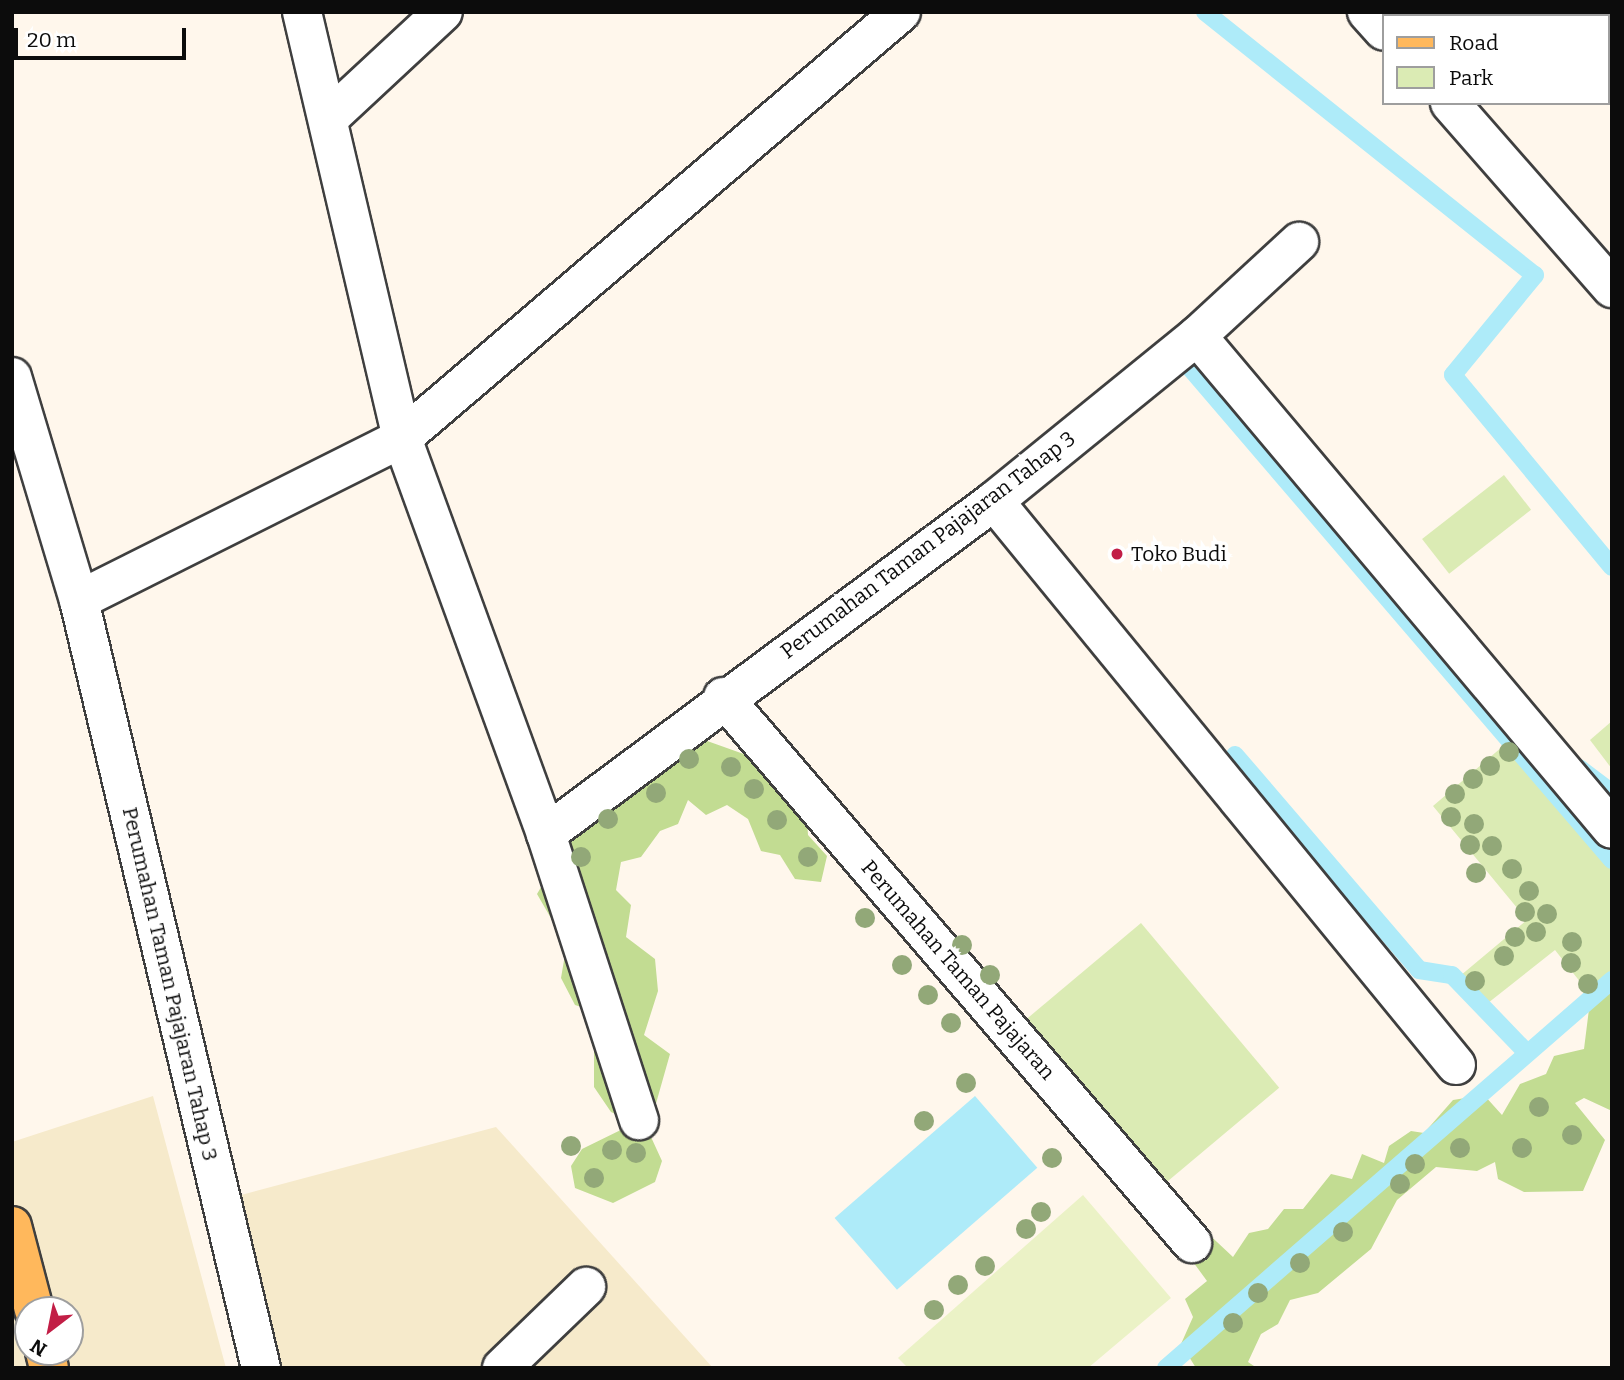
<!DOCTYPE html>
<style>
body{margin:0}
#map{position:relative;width:1624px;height:1380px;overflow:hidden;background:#fff7ec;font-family:Bitter,serif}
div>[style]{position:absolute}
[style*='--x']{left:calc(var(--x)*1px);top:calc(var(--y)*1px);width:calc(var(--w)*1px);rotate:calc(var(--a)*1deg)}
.farmland>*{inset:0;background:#f6eacb}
.green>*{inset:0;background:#dbebb4;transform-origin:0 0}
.forest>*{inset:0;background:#c2dc92}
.pitch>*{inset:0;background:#ebf2c6}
.water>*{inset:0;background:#aeebf9;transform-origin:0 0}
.stream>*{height:18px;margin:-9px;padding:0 9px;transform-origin:9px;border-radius:9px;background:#aeebf9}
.roads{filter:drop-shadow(2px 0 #3f3f3f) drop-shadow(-2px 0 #3f3f3f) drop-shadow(0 2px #3f3f3f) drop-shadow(0 -2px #3f3f3f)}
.minor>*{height:38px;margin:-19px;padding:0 19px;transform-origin:19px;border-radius:19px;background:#fff}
.major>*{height:38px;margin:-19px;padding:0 19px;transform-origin:19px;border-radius:19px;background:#ffb85c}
.trees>*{width:20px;height:20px;margin:-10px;border-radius:50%;background:#92a878}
.dots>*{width:19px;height:19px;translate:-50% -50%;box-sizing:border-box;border:4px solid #fff;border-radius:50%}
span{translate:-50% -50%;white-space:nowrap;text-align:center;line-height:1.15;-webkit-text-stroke:7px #fff;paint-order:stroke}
.street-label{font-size:21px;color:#0c0c0c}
.poi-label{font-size:21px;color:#0c0c0c}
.left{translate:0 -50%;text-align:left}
.frame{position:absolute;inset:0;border:14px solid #0c0c0c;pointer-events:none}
.legend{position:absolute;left:1382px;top:14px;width:228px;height:91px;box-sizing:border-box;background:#fff;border:2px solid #9e9e9e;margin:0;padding:9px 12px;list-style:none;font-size:21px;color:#0c0c0c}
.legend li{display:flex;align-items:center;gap:14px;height:35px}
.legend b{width:35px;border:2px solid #9e9e9e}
.north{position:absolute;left:14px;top:1296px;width:70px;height:70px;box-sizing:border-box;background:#fff;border:2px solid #9e9e9e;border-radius:50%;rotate:212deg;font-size:19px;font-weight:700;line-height:28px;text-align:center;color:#0c0c0c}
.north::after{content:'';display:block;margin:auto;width:24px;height:32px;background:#c21e46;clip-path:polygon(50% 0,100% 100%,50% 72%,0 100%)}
.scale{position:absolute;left:14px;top:28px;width:172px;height:32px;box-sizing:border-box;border:4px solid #0c0c0c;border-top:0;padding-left:9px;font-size:21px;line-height:24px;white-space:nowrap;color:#0c0c0c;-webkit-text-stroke:5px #fff;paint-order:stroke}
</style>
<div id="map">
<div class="farmland">
<i style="clip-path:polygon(evenodd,153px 1096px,226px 1368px,12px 1368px,12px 1142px,153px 1096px,28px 1310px,70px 1310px,70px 1352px,28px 1352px,28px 1310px)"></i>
<i style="clip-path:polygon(496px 1127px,713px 1368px,275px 1368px,230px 1198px)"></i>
</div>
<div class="green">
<i style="left:1504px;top:475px;width:44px;height:104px;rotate:52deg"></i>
<i style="clip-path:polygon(1612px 721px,1612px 769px,1590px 740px)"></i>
<i style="clip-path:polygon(1509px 741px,1612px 862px,1612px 980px,1592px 997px,1555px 950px,1488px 1003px,1460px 976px,1527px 920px,1433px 806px)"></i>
<i style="left:1141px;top:923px;width:215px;height:151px;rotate:50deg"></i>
</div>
<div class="forest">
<i style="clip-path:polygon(696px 737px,769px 763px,806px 805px,808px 835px,827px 856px,821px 882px,795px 879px,780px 855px,761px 851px,748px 819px,727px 805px,706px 815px,688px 800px,678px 824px,660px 831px,641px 857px,621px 862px,616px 890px,631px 905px,626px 937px,655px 959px,658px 991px,644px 1035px,670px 1054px,655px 1107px,651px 1137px,662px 1161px,655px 1182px,613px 1203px,575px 1188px,571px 1166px,582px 1149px,635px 1123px,611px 1112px,594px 1087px,594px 1011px,575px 1005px,561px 978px,570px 925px,552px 920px,537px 894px,567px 843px)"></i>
<i style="clip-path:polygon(1612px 978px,1612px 1111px,1584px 1098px,1575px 1103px,1605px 1140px,1583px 1191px,1524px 1192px,1498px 1179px,1495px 1162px,1477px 1171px,1436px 1167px,1397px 1200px,1371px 1249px,1318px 1293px,1290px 1300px,1278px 1324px,1261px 1334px,1248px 1362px,1257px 1368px,1196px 1368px,1181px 1344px,1193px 1317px,1185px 1299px,1207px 1281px,1169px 1229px,1201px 1227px,1233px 1257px,1249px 1233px,1268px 1229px,1284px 1209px,1303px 1209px,1331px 1174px,1352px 1179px,1362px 1154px,1384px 1163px,1389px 1146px,1411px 1131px,1424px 1133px,1453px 1100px,1484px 1095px,1502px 1115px,1520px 1084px,1546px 1074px,1554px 1056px,1584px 1049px,1591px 993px,1601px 979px)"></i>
</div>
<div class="pitch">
<i style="clip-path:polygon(1083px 1195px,1171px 1298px,1088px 1368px,908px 1368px,898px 1358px)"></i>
</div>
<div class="water">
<i style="left:975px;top:1096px;width:95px;height:186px;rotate:49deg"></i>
</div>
<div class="stream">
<i style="--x:1205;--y:12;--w:422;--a:38.6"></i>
<i style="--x:1535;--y:275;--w:129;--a:129.4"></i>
<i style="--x:1453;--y:375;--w:249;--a:50.4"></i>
<i style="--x:1191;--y:369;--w:647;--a:49.39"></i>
<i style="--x:1235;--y:755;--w:283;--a:49.4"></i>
<i style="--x:1419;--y:970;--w:33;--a:9"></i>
<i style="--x:1452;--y:975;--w:108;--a:46.1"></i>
<i style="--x:1579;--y:768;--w:41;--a:37.1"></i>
<i style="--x:1166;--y:1368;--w:591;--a:-41.02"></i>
</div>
<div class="roads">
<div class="minor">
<i style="--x:302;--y:12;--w:438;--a:76.8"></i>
<i style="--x:402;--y:438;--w:421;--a:70"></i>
<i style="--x:546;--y:834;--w:301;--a:72"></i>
<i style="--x:1367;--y:12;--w:25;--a:48"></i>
<i style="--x:1570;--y:16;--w:6;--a:-45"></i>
<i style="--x:1450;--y:103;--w:246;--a:48.8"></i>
<i style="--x:330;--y:117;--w:154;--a:-42.9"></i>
<i style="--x:1197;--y:336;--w:644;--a:49.91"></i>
<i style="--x:12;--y:377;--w:233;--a:73.3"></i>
<i style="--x:79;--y:600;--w:789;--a:76.67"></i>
<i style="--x:994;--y:501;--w:729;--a:50.68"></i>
<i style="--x:79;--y:600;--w:361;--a:-26.6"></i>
<i style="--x:402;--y:438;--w:656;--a:-40.49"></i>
<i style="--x:723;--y:697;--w:720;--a:49.34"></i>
<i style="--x:546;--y:834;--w:558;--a:-36.62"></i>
<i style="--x:994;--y:501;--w:262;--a:-39.1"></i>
<i style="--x:1197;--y:336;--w:139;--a:-42.7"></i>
<i style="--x:502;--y:1368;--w:117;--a:-44"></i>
</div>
<div class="major">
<i style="--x:12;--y:1226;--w:87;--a:75.3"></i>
<i style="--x:45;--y:1352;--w:16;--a:76"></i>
</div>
</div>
<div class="trees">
<i style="left:1509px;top:752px"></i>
<i style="left:689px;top:759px"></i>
<i style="left:1490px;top:766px"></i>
<i style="left:731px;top:767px"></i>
<i style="left:1473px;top:779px"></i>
<i style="left:754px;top:789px"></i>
<i style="left:656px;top:793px"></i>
<i style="left:1455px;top:794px"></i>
<i style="left:1451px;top:817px"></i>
<i style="left:608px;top:819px"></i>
<i style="left:777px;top:820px"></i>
<i style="left:1474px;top:824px"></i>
<i style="left:1470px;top:845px"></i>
<i style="left:1492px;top:846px"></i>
<i style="left:581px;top:857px"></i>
<i style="left:808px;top:857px"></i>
<i style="left:1512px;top:869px"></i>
<i style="left:1476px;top:873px"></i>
<i style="left:1529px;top:891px"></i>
<i style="left:1525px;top:912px"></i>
<i style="left:1547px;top:914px"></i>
<i style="left:865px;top:918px"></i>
<i style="left:1536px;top:932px"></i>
<i style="left:1515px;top:937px"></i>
<i style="left:1572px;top:942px"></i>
<i style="left:962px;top:945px"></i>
<i style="left:1504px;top:956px"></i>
<i style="left:1571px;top:963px"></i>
<i style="left:902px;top:965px"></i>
<i style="left:990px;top:975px"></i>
<i style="left:1475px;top:981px"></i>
<i style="left:1588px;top:984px"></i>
<i style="left:928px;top:995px"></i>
<i style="left:951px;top:1023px"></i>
<i style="left:966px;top:1083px"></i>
<i style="left:1539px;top:1107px"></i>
<i style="left:924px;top:1121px"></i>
<i style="left:1572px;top:1135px"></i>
<i style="left:571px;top:1146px"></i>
<i style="left:1460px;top:1148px"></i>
<i style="left:1522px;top:1148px"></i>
<i style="left:612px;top:1150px"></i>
<i style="left:636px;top:1153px"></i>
<i style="left:1052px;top:1158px"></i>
<i style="left:1415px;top:1164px"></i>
<i style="left:594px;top:1178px"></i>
<i style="left:1400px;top:1184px"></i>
<i style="left:1041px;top:1212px"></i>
<i style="left:1026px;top:1229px"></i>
<i style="left:1343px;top:1232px"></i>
<i style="left:1300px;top:1263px"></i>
<i style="left:985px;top:1266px"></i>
<i style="left:958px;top:1285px"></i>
<i style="left:1258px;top:1293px"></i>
<i style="left:934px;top:1310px"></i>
<i style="left:1233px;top:1323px"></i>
</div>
<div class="dots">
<i style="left:1117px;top:554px;background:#c21e46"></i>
</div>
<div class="street-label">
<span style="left:928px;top:545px;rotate:-37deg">Perumahan Taman Pajajaran Tahap 3</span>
<span style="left:958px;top:970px;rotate:49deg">Perumahan Taman Pajajaran</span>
<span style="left:170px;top:984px;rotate:77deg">Perumahan Taman Pajajaran Tahap 3</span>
</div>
<div class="poi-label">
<span class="left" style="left:1131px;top:554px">Toko Budi</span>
</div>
<div class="frame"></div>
<ul class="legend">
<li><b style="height:9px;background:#ffb85c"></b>Road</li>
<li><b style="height:19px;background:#dbebb4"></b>Park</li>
</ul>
<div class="north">N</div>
<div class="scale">20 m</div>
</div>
